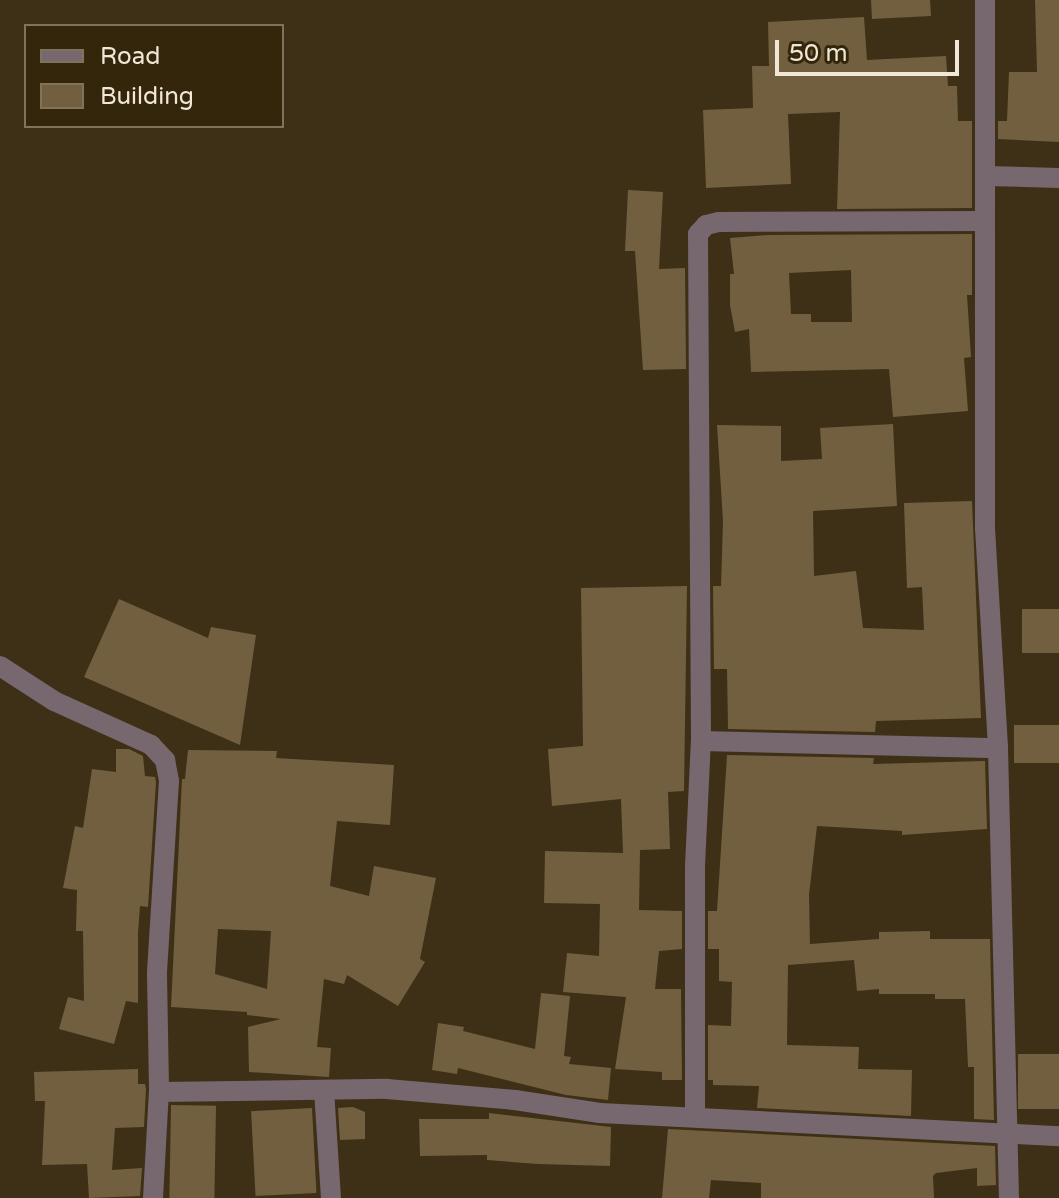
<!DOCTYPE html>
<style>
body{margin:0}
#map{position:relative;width:1059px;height:1198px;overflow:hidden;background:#3e3016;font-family:"Varela Round",sans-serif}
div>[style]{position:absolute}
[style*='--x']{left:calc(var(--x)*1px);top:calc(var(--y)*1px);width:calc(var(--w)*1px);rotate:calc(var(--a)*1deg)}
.building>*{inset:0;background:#725f40;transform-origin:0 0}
.minor>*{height:20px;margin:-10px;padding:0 10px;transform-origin:10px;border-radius:10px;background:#77676f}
span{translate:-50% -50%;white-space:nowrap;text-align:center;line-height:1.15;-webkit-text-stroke:7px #34260b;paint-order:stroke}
.legend{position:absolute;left:24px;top:24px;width:260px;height:104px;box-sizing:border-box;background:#34260b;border:2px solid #7f735d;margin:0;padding:10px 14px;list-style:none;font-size:24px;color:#f0e7d7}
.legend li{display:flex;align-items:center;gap:16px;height:40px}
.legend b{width:40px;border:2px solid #7f735d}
.scale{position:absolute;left:775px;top:40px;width:184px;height:36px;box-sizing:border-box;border:4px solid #f0e7d7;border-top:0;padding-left:10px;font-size:24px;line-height:28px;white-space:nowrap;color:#f0e7d7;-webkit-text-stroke:6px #34260b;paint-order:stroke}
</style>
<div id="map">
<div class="building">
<i style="clip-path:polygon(871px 0,930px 0,931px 16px,872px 19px)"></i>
<i style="clip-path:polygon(1035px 0,1059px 0,1059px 142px,998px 139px,998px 121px,1007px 121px,1009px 72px,1037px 72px)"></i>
<i style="clip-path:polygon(864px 17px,867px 60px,946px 56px,948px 86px,957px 86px,958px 121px,972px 121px,972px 208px,837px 209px,840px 112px,788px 114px,791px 184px,706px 188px,703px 110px,753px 108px,752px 66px,769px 66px,768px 22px)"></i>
<i style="clip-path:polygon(628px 190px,663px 192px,659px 269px,685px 268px,686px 369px,643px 370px,635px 251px,625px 251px)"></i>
<i style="clip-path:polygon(evenodd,972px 234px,972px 295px,967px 295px,971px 357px,964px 358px,968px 411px,893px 417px,889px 369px,751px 372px,749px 329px,735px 332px,730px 305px,730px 274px,734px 274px,730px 238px,768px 235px,972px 234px,851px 270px,852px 322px,811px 322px,811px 314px,791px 314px,789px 273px,851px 270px)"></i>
<i style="clip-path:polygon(893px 424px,897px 506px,813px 511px,814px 576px,856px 571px,863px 628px,924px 630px,922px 587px,907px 588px,904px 503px,972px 501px,981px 718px,876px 721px,875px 732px,728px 729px,727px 669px,714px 669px,713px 586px,721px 586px,723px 521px,717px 425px,781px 426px,781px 461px,822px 459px,820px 428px)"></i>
<i style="clip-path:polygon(687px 586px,684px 791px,668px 792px,670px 849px,640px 850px,639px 910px,682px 911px,682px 949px,659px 951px,655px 989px,681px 989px,682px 1080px,662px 1080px,662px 1072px,615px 1069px,626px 997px,563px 992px,567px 953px,599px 956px,600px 904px,544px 903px,545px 851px,623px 853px,621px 799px,552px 806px,548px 749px,583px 746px,581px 588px)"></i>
<i style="clip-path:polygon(119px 599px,208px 638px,211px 627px,256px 635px,240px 745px,84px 677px)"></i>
<i style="left:1059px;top:609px;width:44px;height:37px;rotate:90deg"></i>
<i style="left:1059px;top:725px;width:38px;height:45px;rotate:90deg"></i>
<i style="clip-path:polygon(116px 749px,129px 749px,143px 756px,145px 776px,155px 777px,156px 782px,148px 907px,140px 906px,138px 933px,138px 1003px,126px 1001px,114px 1044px,59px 1029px,68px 997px,84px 1001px,83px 931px,76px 931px,77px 890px,63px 888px,75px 826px,83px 828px,92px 769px,116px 772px)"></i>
<i style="clip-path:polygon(evenodd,188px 750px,277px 751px,276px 758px,394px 765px,390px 825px,337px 821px,330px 886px,369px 896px,374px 866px,436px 878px,420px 959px,425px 962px,398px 1006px,347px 975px,344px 984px,324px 979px,317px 1047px,331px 1048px,329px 1077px,249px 1072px,248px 1027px,281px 1019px,247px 1015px,247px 1012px,171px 1007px,182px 779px,185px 779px,188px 750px,218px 929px,271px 931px,267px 989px,215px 974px,218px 929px)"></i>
<i style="clip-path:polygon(727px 755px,874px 758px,873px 764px,985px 761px,987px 829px,902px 835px,902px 831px,817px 826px,809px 895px,810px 944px,879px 939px,879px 932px,930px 931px,930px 939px,990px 939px,994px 1120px,974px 1119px,974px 1067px,968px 1067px,965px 999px,935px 999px,935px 994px,879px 994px,879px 989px,857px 991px,854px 960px,788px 965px,787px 1045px,859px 1047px,858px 1069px,912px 1070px,911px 1116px,757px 1108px,759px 1086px,713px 1085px,713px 1080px,708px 1080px,708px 1025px,731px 1026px,732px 982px,719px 981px,719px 949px,708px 949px,708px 911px,717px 911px)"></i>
<i style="clip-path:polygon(541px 993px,570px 996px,564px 1056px,571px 1057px,569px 1064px,611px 1068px,608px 1100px,566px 1095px,458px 1068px,457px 1074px,432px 1070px,438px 1023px,464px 1027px,463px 1031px,535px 1049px)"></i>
<i style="left:1018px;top:1054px;width:41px;height:55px"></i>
<i style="clip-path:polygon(138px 1069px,138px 1084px,145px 1084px,146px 1089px,144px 1127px,115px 1128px,112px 1170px,142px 1168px,140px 1196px,89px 1198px,87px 1164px,42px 1165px,45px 1101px,35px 1101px,34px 1072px)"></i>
<i style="left:171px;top:1105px;width:45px;height:93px;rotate:1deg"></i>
<i style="clip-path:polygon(353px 1107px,365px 1112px,365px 1139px,340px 1140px,338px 1108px)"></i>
<i style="left:312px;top:1108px;width:85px;height:61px;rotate:87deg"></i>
<i style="clip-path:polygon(489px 1113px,611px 1127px,610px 1166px,538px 1164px,487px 1160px,487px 1155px,420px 1156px,419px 1119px,489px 1119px)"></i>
<i style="clip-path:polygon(668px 1129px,995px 1146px,996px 1185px,977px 1186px,977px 1168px,936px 1173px,933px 1176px,934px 1198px,761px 1198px,761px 1183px,711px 1180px,709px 1198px,662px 1198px)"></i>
</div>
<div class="minor">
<i style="--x:985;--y:0;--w:528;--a:90"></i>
<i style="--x:985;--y:528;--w:220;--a:86.6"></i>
<i style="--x:998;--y:748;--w:450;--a:88.6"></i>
<i style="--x:985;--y:176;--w:74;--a:1.5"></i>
<i style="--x:0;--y:666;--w:64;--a:32.9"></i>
<i style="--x:54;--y:701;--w:107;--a:24.4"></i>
<i style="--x:151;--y:745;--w:21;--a:47"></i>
<i style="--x:165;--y:760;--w:21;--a:79"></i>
<i style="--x:169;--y:781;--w:193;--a:93.6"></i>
<i style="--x:157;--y:974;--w:118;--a:89"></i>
<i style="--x:159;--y:1092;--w:228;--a:-0.8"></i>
<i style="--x:387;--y:1089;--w:128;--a:4.9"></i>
<i style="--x:515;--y:1100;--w:86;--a:8.7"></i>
<i style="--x:600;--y:1113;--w:460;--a:2.9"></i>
<i style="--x:701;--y:741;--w:297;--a:1.4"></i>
<i style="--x:324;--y:1090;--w:108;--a:86.3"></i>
<i style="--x:695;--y:1115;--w:249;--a:-90"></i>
<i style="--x:695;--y:866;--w:125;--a:-87.3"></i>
<i style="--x:701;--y:741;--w:507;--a:-90.34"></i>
<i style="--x:698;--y:234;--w:12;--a:-48"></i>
<i style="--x:706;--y:225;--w:13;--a:-13"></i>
<i style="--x:719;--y:222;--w:265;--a:-0.2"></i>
<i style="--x:153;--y:1198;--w:106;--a:-86.8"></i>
</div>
<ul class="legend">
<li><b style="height:10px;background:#77676f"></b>Road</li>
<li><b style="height:22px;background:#725f40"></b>Building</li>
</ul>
<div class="scale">50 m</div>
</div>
